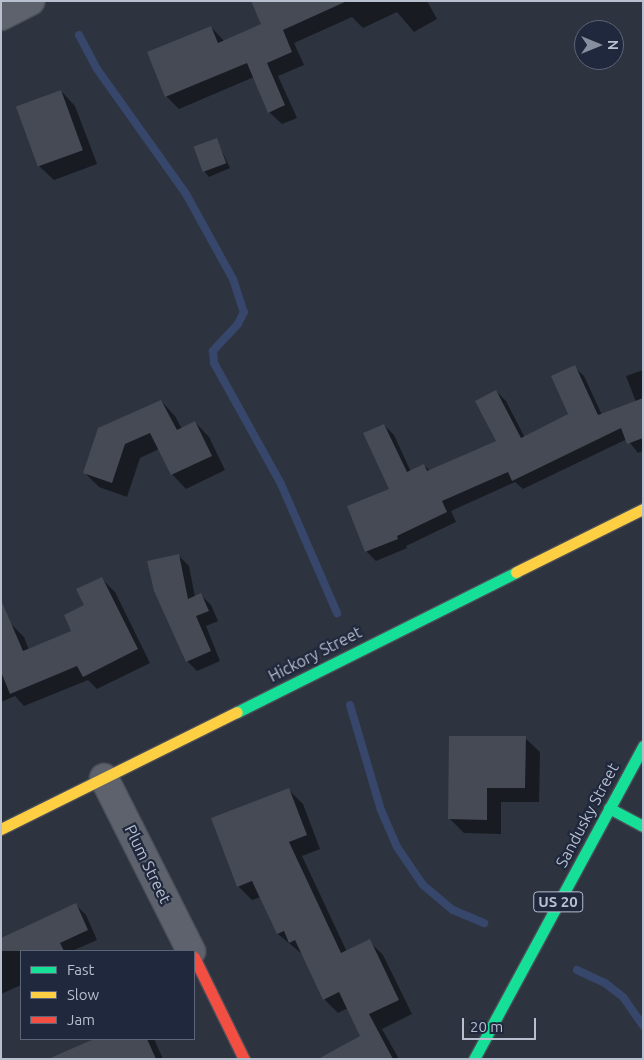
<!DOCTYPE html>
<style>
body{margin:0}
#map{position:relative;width:644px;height:1060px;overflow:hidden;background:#2d333f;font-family:Ubuntu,sans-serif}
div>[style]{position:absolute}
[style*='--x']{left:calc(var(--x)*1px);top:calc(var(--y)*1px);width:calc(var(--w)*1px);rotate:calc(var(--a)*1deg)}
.shadow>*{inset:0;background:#0007}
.stream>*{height:8px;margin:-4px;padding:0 4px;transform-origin:4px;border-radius:4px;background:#37476b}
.building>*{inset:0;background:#454a54;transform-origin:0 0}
.roads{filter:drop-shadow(1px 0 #4a4e58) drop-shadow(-1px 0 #4a4e58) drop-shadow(0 1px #4a4e58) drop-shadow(0 -1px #4a4e58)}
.street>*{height:28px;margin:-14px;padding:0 14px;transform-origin:14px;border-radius:14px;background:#5e626c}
.fast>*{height:11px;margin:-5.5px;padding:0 5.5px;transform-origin:5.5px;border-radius:5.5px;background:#16e098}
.slow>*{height:11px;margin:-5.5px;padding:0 5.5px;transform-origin:5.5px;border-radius:5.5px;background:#ffcf43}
.jam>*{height:11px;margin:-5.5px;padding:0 5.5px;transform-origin:5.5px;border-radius:5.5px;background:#f24e42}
span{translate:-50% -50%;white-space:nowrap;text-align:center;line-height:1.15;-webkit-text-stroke:4.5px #1f283c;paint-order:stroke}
.shield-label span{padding:1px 4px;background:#1f283c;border:1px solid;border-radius:4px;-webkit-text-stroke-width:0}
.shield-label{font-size:15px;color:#b8bfcf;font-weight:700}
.street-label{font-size:16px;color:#b8bfcf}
.frame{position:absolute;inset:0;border:2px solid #b8bfcf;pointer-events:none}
.legend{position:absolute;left:20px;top:950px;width:175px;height:90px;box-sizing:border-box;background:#1f283c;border:1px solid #5c6477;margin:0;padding:6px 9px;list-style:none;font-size:15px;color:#b8bfcf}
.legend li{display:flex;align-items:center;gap:10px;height:25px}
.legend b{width:25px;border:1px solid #5c6477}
.north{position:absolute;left:574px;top:20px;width:50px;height:50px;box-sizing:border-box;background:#1f283c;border:1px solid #5c6477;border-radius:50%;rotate:90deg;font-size:14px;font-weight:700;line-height:20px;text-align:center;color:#b8bfcf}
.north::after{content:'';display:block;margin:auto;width:18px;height:22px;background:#878e9d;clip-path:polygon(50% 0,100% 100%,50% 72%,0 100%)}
.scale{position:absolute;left:462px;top:1018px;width:74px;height:22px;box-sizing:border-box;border:2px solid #b8bfcf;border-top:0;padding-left:6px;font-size:15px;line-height:18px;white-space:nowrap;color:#b8bfcf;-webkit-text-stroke:4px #1f283c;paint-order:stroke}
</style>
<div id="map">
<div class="shadow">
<i style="clip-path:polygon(259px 1px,427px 1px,437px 19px,414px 32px,397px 12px,363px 28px,352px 17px,294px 43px,304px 65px,278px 76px,297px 118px,282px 124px,269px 112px,254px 77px,179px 109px,166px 96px,211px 27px,224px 41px,262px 24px)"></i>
<i style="clip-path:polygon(61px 91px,75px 106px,97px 164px,54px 180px,39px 166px,17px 107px)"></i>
<i style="clip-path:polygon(216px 139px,230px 168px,209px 177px,205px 172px)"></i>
<i style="clip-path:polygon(574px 367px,584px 376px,602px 415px,636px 402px,626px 376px,643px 370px,643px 451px,638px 453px,627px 439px,523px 489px,515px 482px,451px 511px,456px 522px,406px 546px,407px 548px,376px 561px,366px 551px,390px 489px,384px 425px,394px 435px,411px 472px,424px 465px,430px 471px,497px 442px,496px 391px,506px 401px,525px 438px,570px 414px)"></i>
<i style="clip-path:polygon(161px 401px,175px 416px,182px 429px,195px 422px,209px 437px,225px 470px,186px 489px,172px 474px,159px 449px,140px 458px,127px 497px,99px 487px,85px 473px)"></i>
<i style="clip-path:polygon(179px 556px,189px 566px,195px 597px,201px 595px,211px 605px,218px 621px,206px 626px,220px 661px,197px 671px,187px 661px)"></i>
<i style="clip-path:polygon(102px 579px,115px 592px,150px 663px,97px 689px,88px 680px,24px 706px,15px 696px,1px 702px,1px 627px,11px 624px,24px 637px,29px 650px,72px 631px)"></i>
<i style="clip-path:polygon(525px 738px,540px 752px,539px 802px,501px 802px,501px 834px,464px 833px,450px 819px)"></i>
<i style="clip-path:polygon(289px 790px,303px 804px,320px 849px,302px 856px,347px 952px,369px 941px,383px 955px,412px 1014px,382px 1029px,399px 1059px,346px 1059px,361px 1037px,348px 1008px,338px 1013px,324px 999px,302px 954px,278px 934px,261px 897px,252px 900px,238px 886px)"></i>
<i style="clip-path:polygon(76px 905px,86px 915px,97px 940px,72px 951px,21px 951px,21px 985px,1px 994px,1px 944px)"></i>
<i style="clip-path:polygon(97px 1039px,154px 1039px,163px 1059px,81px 1059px,76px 1048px)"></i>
</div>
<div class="stream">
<i style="--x:79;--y:35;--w:38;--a:62"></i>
<i style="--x:97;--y:69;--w:153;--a:54.5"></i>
<i style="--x:186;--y:194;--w:97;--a:61.1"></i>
<i style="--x:233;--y:279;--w:35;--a:72"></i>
<i style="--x:244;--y:312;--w:13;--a:117"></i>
<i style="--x:238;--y:324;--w:37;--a:133"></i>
<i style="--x:213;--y:351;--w:12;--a:85"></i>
<i style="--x:214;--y:363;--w:138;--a:61"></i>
<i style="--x:281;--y:484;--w:141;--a:66.5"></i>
<i style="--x:350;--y:705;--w:109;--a:73.6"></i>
<i style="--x:381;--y:810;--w:40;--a:66.6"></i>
<i style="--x:397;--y:847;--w:46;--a:55.6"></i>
<i style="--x:423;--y:885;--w:39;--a:40"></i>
<i style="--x:453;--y:910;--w:34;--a:23"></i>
<i style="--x:577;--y:970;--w:31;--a:25"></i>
<i style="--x:605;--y:983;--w:23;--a:38"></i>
<i style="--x:623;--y:997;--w:35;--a:55"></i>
</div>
<div class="building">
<i style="clip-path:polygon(251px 1px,347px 1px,283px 30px,292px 52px,267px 63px,285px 105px,268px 113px,247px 63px,165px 97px,147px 52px,211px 26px,218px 43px,261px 24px)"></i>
<i style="left:61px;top:90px;width:64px;height:48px;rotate:70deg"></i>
<i style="left:217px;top:138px;width:27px;height:25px;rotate:70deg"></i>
<i style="clip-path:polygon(575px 365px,598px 415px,643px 398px,643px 438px,627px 444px,621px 428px,512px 481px,508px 472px,442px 501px,447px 512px,397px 536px,398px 539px,365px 552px,347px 506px,389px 489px,363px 433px,384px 424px,407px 472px,424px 464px,427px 471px,496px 441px,475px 401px,496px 390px,521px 438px,568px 414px,551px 376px)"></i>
<i style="clip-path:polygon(161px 400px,177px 430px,195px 421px,212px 456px,171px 475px,150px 433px,125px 444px,112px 483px,83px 473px,98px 428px)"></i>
<i style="clip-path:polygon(179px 554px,188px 599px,201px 593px,209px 611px,196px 616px,211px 651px,186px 662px,154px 591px,147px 561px)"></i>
<i style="clip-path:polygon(102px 577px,138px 649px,83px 677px,77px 666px,10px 694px,1px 672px,1px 600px,23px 651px,71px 631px,64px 615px,84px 605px,76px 589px)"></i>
<i style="clip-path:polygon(449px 736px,526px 736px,525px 788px,487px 788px,487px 820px,448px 819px)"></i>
<i style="clip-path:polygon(289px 788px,307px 835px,289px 842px,341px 953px,370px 939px,399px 1000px,369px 1014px,393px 1059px,318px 1059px,360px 1036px,339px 992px,323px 1000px,295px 940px,289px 943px,284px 931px,277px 934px,252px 881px,237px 887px,211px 818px)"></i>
<i style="clip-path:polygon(76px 903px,88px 930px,60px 943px,64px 951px,1px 951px,1px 938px)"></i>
<i style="clip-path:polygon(94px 1039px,147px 1039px,156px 1059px,48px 1059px)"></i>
</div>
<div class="roads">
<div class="street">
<i style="--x:1;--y:16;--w:33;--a:-27"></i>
<i style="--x:104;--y:778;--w:194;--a:63.3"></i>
</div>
<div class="fast">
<i style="--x:237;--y:712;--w:312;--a:-26.6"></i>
<i style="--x:609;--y:808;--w:38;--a:28"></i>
<i style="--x:474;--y:1059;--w:356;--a:-61.6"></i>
</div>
<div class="slow">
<i style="--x:516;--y:572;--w:142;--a:-26.4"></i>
<i style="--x:1;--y:829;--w:263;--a:-26.4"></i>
</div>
<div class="jam">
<i style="--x:194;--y:957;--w:114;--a:63.9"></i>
</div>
</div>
<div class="shield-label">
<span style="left:558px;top:902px">US 20</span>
</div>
<div class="street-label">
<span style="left:315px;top:654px;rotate:-27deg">Hickory Street</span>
<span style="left:587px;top:815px;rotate:-62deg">Sandusky Street</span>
<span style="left:148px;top:864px;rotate:64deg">Plum Street</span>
</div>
<div class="frame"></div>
<ul class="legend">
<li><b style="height:6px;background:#16e098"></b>Fast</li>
<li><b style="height:6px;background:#ffcf43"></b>Slow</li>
<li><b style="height:6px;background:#f24e42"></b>Jam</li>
</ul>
<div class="north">N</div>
<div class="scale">20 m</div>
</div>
